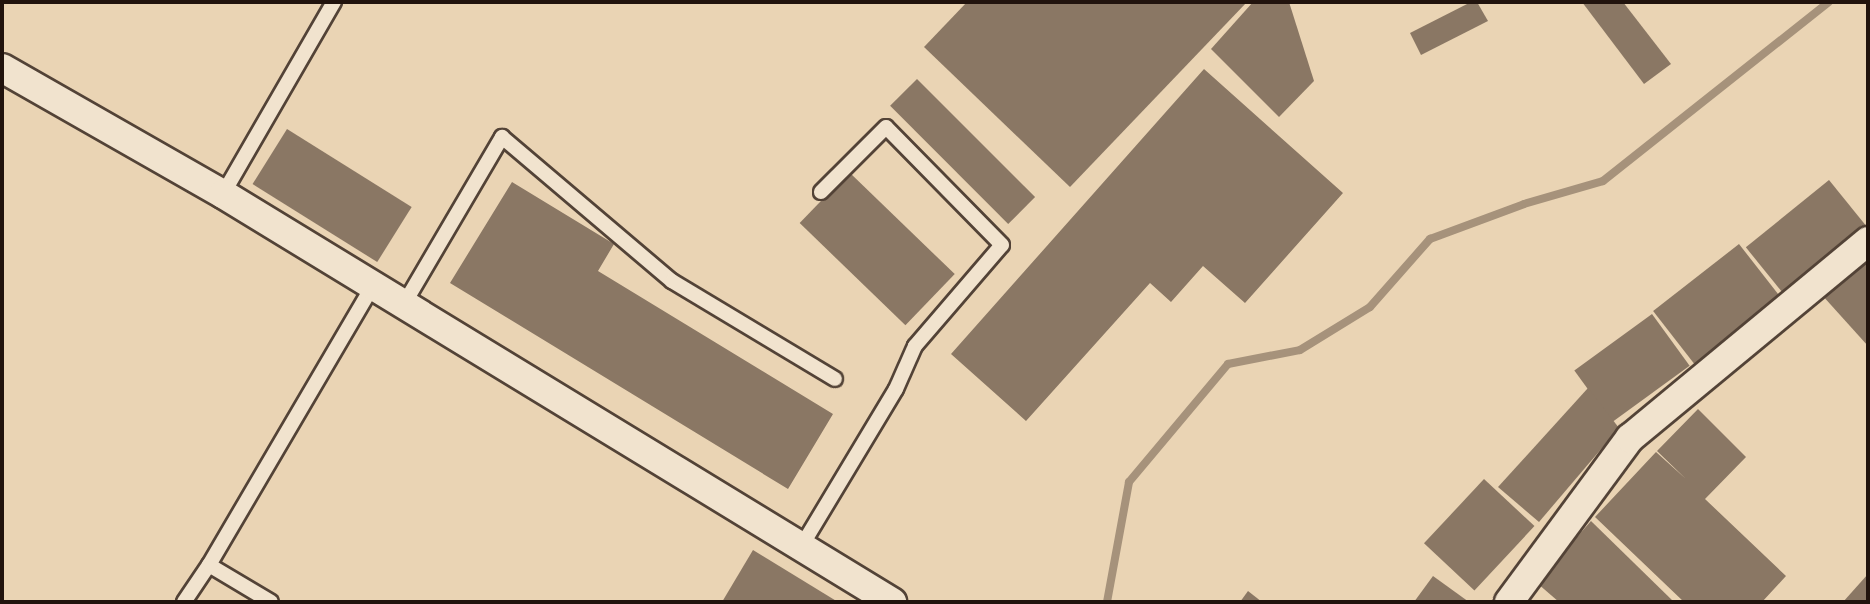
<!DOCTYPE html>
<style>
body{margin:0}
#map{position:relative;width:1870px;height:604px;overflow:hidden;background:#ead4b4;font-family:"EB Garamond",serif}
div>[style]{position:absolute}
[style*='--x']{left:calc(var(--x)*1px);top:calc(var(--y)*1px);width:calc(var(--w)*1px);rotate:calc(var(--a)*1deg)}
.stream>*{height:8px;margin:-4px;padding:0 4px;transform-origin:4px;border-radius:4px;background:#a6927b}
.building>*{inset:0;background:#8a7764;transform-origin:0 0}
.roads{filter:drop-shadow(2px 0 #534337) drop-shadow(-2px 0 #534337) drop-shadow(0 2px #534337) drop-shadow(0 -2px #534337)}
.lane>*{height:14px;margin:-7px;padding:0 7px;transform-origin:7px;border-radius:7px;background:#f1e3ce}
.street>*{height:28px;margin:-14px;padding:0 14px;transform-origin:14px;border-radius:14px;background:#f1e3ce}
span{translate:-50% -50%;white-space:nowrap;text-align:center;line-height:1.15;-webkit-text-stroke:6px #f1e3ce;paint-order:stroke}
.frame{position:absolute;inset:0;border:4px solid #21130d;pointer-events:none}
</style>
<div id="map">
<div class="stream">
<i style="--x:1107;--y:602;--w:122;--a:-79.6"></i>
<i style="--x:1129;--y:482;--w:154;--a:-50"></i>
<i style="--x:1228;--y:364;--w:73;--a:-11"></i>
<i style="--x:1300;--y:350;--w:82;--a:-31.6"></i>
<i style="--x:1370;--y:307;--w:91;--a:-48.6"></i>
<i style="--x:1430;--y:239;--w:100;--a:-20.4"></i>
<i style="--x:1524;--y:204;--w:82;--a:-16.2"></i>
<i style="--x:1603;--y:181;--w:288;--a:-38.4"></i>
</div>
<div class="building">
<i style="clip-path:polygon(967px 2px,1247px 2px,1070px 187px,924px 47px)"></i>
<i style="clip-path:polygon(1253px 2px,1289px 2px,1314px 81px,1279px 117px,1211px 49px)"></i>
<i style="clip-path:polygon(1471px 2px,1477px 2px,1488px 21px,1421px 55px,1410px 33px)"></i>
<i style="clip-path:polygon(1582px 2px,1623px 2px,1671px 64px,1644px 84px)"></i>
<i style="clip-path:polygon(1204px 69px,1343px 193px,1245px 303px,1203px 266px,1171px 302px,1150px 283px,1026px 421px,951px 354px)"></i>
<i style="left:917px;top:79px;width:167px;height:38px;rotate:45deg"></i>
<i style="left:287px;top:129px;width:147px;height:65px;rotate:32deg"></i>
<i style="left:849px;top:172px;width:147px;height:71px;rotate:44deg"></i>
<i style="left:1829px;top:180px;width:63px;height:107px;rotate:51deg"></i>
<i style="clip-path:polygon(512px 182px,614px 244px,598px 271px,833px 414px,788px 489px,450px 283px)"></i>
<i style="left:1739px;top:244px;width:67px;height:109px;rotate:52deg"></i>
<i style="clip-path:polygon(1868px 254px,1868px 346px,1822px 295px)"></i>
<i style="left:1652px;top:314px;width:64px;height:96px;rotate:54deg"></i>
<i style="clip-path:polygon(1588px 388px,1619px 428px,1539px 522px,1498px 487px)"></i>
<i style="clip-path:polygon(1698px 409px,1746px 457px,1705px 499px,1786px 576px,1762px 602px,1684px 602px,1595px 517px,1656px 452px,1686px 479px,1657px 451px)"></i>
<i style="left:1484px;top:479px;width:69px;height:88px;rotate:43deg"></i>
<i style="clip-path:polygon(1591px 521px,1674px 602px,1559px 602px,1537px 583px)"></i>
<i style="clip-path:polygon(753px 550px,838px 602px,722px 602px)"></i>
<i style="clip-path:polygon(1868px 574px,1868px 602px,1843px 602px)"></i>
<i style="clip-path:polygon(1433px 576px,1469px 602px,1414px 602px)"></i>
<i style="clip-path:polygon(1248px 591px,1262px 602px,1240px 602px)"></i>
</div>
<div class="roads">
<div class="lane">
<i style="--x:223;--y:194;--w:222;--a:-60"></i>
<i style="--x:404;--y:304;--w:194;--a:-59.6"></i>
<i style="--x:502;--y:137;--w:223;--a:40.3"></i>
<i style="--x:672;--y:281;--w:190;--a:31"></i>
<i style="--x:801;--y:547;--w:184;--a:-59"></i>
<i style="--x:896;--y:389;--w:47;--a:-66.2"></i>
<i style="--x:915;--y:346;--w:133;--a:-49.3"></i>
<i style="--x:1002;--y:245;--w:165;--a:-134.5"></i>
<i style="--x:886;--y:127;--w:92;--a:135"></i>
<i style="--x:209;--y:565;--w:72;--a:30.8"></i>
<i style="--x:184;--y:602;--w:45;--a:-56"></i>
<i style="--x:209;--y:565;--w:324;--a:-59.6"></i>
</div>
<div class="street">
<i style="--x:2;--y:68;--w:254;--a:29.7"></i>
<i style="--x:223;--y:194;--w:784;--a:31.38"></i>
<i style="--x:1509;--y:602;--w:204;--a:-53.6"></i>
<i style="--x:1630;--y:438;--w:309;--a:-39.6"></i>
</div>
</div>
<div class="frame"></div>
</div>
